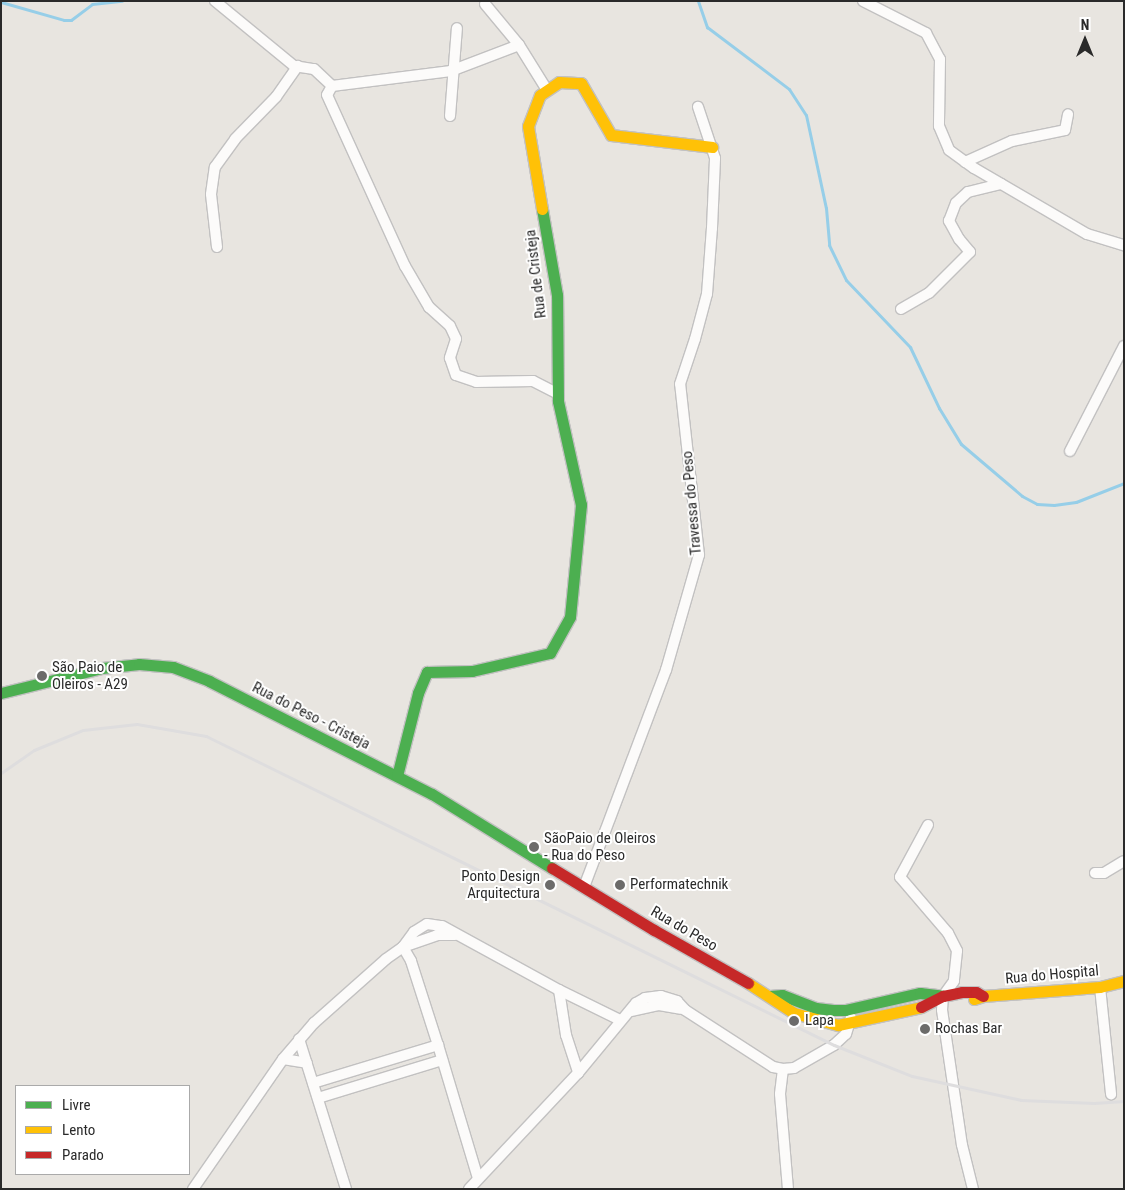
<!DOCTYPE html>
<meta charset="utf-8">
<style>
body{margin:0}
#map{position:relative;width:1125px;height:1190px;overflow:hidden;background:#e8e5e0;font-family:"Roboto Condensed",sans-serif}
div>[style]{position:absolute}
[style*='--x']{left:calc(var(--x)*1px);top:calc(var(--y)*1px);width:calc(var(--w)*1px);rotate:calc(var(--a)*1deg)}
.stream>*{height:3px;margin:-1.5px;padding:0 1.5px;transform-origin:1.5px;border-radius:1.5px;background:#96cee8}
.roads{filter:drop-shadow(1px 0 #c2c1c1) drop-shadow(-1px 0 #c2c1c1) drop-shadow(0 1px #c2c1c1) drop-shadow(0 -1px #c2c1c1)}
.street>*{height:10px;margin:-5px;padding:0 5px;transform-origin:5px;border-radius:5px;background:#fcfbfa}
.fast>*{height:11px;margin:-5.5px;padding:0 5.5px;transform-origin:5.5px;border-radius:5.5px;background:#4caf50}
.slow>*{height:11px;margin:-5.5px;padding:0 5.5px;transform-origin:5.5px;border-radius:5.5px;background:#ffc107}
.jam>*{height:11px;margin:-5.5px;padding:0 5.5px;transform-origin:5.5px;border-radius:5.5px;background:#c62828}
.rail>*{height:3px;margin:-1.5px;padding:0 1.5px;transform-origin:1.5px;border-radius:1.5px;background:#deddde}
.dots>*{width:14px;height:14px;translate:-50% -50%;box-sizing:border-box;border:2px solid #fff;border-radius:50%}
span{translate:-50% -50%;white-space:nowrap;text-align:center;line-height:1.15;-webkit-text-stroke:4px #fff;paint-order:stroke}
.street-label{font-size:15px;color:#2a2a2a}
.poi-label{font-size:15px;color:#2a2a2a}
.left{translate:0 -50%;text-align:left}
.right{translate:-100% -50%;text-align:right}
.frame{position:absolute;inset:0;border:2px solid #2a2a2a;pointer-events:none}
.legend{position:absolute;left:15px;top:1085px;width:175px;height:90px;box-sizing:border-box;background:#fff;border:1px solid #aaa;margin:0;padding:6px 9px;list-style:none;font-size:15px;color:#2a2a2a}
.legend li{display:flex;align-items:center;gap:10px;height:25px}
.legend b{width:25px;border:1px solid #aaa}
.north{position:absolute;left:1060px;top:15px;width:50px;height:50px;-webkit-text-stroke:4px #fff;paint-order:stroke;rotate:0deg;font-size:14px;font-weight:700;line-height:20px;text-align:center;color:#2a2a2a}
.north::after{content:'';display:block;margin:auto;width:18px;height:22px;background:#2a2a2a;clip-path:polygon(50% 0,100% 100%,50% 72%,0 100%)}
</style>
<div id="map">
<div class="stream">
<i style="--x:698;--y:1;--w:28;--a:71"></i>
<i style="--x:707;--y:27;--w:103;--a:37.1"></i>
<i style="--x:789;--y:89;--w:31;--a:57"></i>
<i style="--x:806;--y:115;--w:95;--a:77.9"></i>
<i style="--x:826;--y:208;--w:37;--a:85"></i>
<i style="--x:829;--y:245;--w:39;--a:64"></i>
<i style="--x:846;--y:280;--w:93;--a:46.3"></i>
<i style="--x:910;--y:347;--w:68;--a:64.6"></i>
<i style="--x:939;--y:408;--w:42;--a:58.6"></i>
<i style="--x:961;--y:444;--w:80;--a:40.4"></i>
<i style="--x:1022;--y:496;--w:17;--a:28"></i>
<i style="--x:1037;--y:504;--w:17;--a:3"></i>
<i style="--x:1054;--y:505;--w:22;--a:-8"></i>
<i style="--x:1076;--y:502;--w:52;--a:-21.6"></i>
<i style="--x:1;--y:2;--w:66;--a:15.9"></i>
<i style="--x:64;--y:20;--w:7;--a:0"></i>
<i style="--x:71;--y:20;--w:26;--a:-37"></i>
<i style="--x:92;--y:4;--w:30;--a:-6"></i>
</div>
<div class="roads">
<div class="street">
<i style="--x:215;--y:1;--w:102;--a:39.4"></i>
<i style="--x:294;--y:66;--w:20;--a:9"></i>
<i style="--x:314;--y:69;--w:25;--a:43"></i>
<i style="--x:863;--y:1;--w:71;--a:26.9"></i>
<i style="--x:926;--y:33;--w:30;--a:62"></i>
<i style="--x:940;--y:59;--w:67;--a:90.9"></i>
<i style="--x:939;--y:126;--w:26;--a:67"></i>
<i style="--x:949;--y:150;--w:31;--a:36"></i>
<i style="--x:974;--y:168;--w:131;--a:30.3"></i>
<i style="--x:1087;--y:234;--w:39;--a:17"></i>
<i style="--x:485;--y:4;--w:53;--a:50.3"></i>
<i style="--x:519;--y:45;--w:53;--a:58.1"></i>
<i style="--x:519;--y:45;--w:73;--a:159.1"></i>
<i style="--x:451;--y:71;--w:120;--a:172.8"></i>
<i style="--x:332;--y:86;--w:10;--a:119"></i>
<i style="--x:327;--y:95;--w:188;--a:65.5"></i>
<i style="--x:405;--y:266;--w:48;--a:59.7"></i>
<i style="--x:429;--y:307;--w:28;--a:42"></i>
<i style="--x:450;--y:326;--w:14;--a:65"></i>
<i style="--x:456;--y:339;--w:20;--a:108"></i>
<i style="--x:450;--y:358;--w:18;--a:71"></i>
<i style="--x:456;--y:375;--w:21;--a:19"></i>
<i style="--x:476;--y:382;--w:57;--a:-1"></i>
<i style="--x:533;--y:381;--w:28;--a:27"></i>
<i style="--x:450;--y:116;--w:88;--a:-85.5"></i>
<i style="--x:965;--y:162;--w:51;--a:-24.1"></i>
<i style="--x:1012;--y:141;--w:54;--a:-11.7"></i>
<i style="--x:1065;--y:130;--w:16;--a:-79"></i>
<i style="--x:217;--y:247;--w:53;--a:-96.5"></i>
<i style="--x:211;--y:194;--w:27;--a:-82"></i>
<i style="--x:215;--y:167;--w:34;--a:-54"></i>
<i style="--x:235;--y:139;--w:59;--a:-45.7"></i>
<i style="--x:276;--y:97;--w:38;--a:-55"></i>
<i style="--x:901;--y:309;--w:32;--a:-30"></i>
<i style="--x:929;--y:293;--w:58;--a:-45"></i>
<i style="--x:970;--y:252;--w:17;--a:-130"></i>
<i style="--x:959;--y:239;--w:21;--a:-119"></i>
<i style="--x:949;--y:221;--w:19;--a:-69"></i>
<i style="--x:956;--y:203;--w:16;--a:-43"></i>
<i style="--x:968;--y:192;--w:34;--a:-14"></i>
<i style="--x:1070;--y:451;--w:118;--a:-62.8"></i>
<i style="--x:928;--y:825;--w:59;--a:118.3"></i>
<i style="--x:900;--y:877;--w:74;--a:49.4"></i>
<i style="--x:948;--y:933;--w:20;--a:63"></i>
<i style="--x:957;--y:951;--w:30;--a:96"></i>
<i style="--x:954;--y:981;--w:19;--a:126"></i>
<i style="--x:943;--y:996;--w:14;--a:94"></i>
<i style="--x:942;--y:1010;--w:136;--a:81.6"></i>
<i style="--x:962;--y:1145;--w:45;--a:76"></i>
<i style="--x:1095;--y:873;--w:9;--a:0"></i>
<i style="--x:1104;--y:873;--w:23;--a:-31"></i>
<i style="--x:584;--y:887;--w:232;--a:-69.3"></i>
<i style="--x:666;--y:670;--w:120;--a:-74"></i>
<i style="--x:699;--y:555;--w:172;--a:-96.3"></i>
<i style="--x:680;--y:384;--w:47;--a:-71.6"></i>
<i style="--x:695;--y:339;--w:47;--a:-75.1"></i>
<i style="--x:707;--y:294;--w:66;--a:-85.7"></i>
<i style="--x:712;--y:228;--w:70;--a:-87.5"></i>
<i style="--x:715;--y:158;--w:54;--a:-108.4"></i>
<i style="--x:403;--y:947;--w:19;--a:-54"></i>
<i style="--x:414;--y:932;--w:15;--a:-32"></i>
<i style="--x:427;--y:924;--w:15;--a:8"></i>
<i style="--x:442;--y:926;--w:133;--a:28.7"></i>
<i style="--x:559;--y:990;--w:68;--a:26.2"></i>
<i style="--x:403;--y:947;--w:16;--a:60"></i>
<i style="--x:411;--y:961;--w:88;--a:72.2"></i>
<i style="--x:438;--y:1045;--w:139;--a:73.3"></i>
<i style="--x:1100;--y:987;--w:108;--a:84.1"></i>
<i style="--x:559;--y:990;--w:46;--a:81.2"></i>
<i style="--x:566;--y:1035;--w:40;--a:72"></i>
<i style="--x:631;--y:1011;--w:29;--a:-12"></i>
<i style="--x:659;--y:1005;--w:22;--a:10"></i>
<i style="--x:299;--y:1039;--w:157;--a:72.6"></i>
<i style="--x:283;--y:1059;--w:24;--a:9"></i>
<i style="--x:783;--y:1069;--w:25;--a:97"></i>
<i style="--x:780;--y:1094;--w:95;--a:85.2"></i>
<i style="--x:313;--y:1083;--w:131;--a:-16.9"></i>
<i style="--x:318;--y:1098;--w:130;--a:-17"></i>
<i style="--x:193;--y:1189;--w:158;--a:-55.3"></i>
<i style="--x:283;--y:1059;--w:48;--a:-49.3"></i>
<i style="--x:314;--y:1023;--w:96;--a:-41.6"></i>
<i style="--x:386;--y:959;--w:21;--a:-35"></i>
<i style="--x:403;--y:947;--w:36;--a:-19"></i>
<i style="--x:437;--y:935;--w:18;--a:0"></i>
<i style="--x:469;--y:1189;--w:159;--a:-46.8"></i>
<i style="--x:578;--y:1073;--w:91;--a:-50.4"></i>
<i style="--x:636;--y:1003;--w:10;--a:-29"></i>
<i style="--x:645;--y:998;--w:16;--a:-7"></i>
<i style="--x:661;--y:996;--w:17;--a:17"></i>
<i style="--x:677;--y:1001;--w:12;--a:48"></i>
<i style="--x:685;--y:1010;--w:105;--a:32.9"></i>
<i style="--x:773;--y:1067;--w:10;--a:11"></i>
<i style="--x:783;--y:1069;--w:11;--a:-5"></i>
<i style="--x:794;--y:1068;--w:46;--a:-29.9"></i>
<i style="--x:834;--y:1045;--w:16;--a:-43"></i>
<i style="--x:846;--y:1034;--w:17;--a:-73"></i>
</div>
<div class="fast">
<i style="--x:1;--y:693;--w:104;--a:-13.9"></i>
<i style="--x:102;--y:668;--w:37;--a:-6"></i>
<i style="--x:139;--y:664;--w:34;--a:5"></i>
<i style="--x:173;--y:667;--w:39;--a:21"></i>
<i style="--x:209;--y:681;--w:250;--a:26.9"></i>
<i style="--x:432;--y:794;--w:141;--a:31.7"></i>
<i style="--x:397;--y:776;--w:86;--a:-75.8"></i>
<i style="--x:418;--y:693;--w:23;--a:-67"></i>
<i style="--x:427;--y:672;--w:45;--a:-1.3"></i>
<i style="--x:472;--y:671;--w:80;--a:-13"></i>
<i style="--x:550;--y:653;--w:41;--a:-60.9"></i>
<i style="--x:570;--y:617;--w:113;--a:-84.4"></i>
<i style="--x:581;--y:505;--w:107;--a:-102.5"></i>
<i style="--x:558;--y:401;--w:106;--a:-90.5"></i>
<i style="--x:557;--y:295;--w:87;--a:-99.9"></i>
<i style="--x:770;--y:996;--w:12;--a:-5"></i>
<i style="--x:782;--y:995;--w:36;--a:21"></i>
<i style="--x:816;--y:1008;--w:17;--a:7"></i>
<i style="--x:833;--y:1010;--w:12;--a:0"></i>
<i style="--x:845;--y:1010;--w:77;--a:-12.8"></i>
<i style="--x:920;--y:993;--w:23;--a:7"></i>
</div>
<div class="slow">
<i style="--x:542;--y:209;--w:84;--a:-99.6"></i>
<i style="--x:528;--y:126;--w:33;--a:-69"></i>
<i style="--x:540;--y:95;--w:23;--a:-34"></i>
<i style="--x:559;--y:82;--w:22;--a:3"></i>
<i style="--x:581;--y:83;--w:60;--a:60"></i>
<i style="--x:611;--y:135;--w:102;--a:6.8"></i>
<i style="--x:748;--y:983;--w:55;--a:33.1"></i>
<i style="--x:794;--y:1013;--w:46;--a:15.3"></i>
<i style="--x:838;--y:1025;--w:85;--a:-12.2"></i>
<i style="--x:974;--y:999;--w:9;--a:-18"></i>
<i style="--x:983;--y:996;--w:117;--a:-4.4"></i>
<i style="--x:1100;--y:987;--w:25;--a:-14"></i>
</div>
<div class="jam">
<i style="--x:552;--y:868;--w:119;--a:31.3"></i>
<i style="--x:654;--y:930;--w:108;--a:29.4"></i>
<i style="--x:921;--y:1007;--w:25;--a:-27"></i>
<i style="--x:943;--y:996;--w:19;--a:-12"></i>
<i style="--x:962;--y:992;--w:14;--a:0"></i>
<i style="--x:976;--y:992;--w:8;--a:30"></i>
</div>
</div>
<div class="rail">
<i style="--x:1;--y:773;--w:40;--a:-34.9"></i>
<i style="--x:34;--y:750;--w:53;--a:-22.2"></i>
<i style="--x:83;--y:730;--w:54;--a:-6.3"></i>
<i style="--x:137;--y:724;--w:70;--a:9.9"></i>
<i style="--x:206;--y:736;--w:700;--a:26.2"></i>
<i style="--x:834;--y:1045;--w:84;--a:21.7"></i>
<i style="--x:912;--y:1076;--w:112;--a:12.4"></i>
<i style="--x:1021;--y:1100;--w:73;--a:2.4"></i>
<i style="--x:1094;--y:1103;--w:30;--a:-4"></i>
</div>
<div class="dots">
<i style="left:42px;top:676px;background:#6c6b6a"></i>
<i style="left:534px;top:847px;background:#6c6b6a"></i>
<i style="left:550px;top:885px;background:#6c6b6a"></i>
<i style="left:620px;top:885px;background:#6c6b6a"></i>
<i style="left:794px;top:1021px;background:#6c6b6a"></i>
<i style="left:925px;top:1029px;background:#6c6b6a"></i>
</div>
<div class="street-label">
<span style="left:536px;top:274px;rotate:-97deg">Rua de Cristeja</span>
<span style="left:692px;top:503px;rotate:-95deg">Travessa do Peso</span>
<span style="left:311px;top:716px;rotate:27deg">Rua do Peso - Cristeja</span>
<span style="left:684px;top:929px;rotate:30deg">Rua do Peso</span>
<span style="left:1052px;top:975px;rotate:-5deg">Rua do Hospital</span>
</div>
<div class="poi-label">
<span class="left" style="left:52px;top:676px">São Paio de<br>Oleiros - A29</span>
<span class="left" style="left:544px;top:847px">SãoPaio de Oleiros<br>- Rua do Peso</span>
<span class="right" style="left:540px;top:885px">Ponto Design<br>Arquitectura</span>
<span class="left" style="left:630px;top:885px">Performatechnik</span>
<span class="left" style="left:805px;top:1021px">Lapa</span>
<span class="left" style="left:935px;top:1029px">Rochas Bar</span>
</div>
<div class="frame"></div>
<ul class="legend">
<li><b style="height:6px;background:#4caf50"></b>Livre</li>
<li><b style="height:6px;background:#ffc107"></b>Lento</li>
<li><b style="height:6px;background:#c62828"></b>Parado</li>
</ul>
<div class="north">N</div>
</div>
